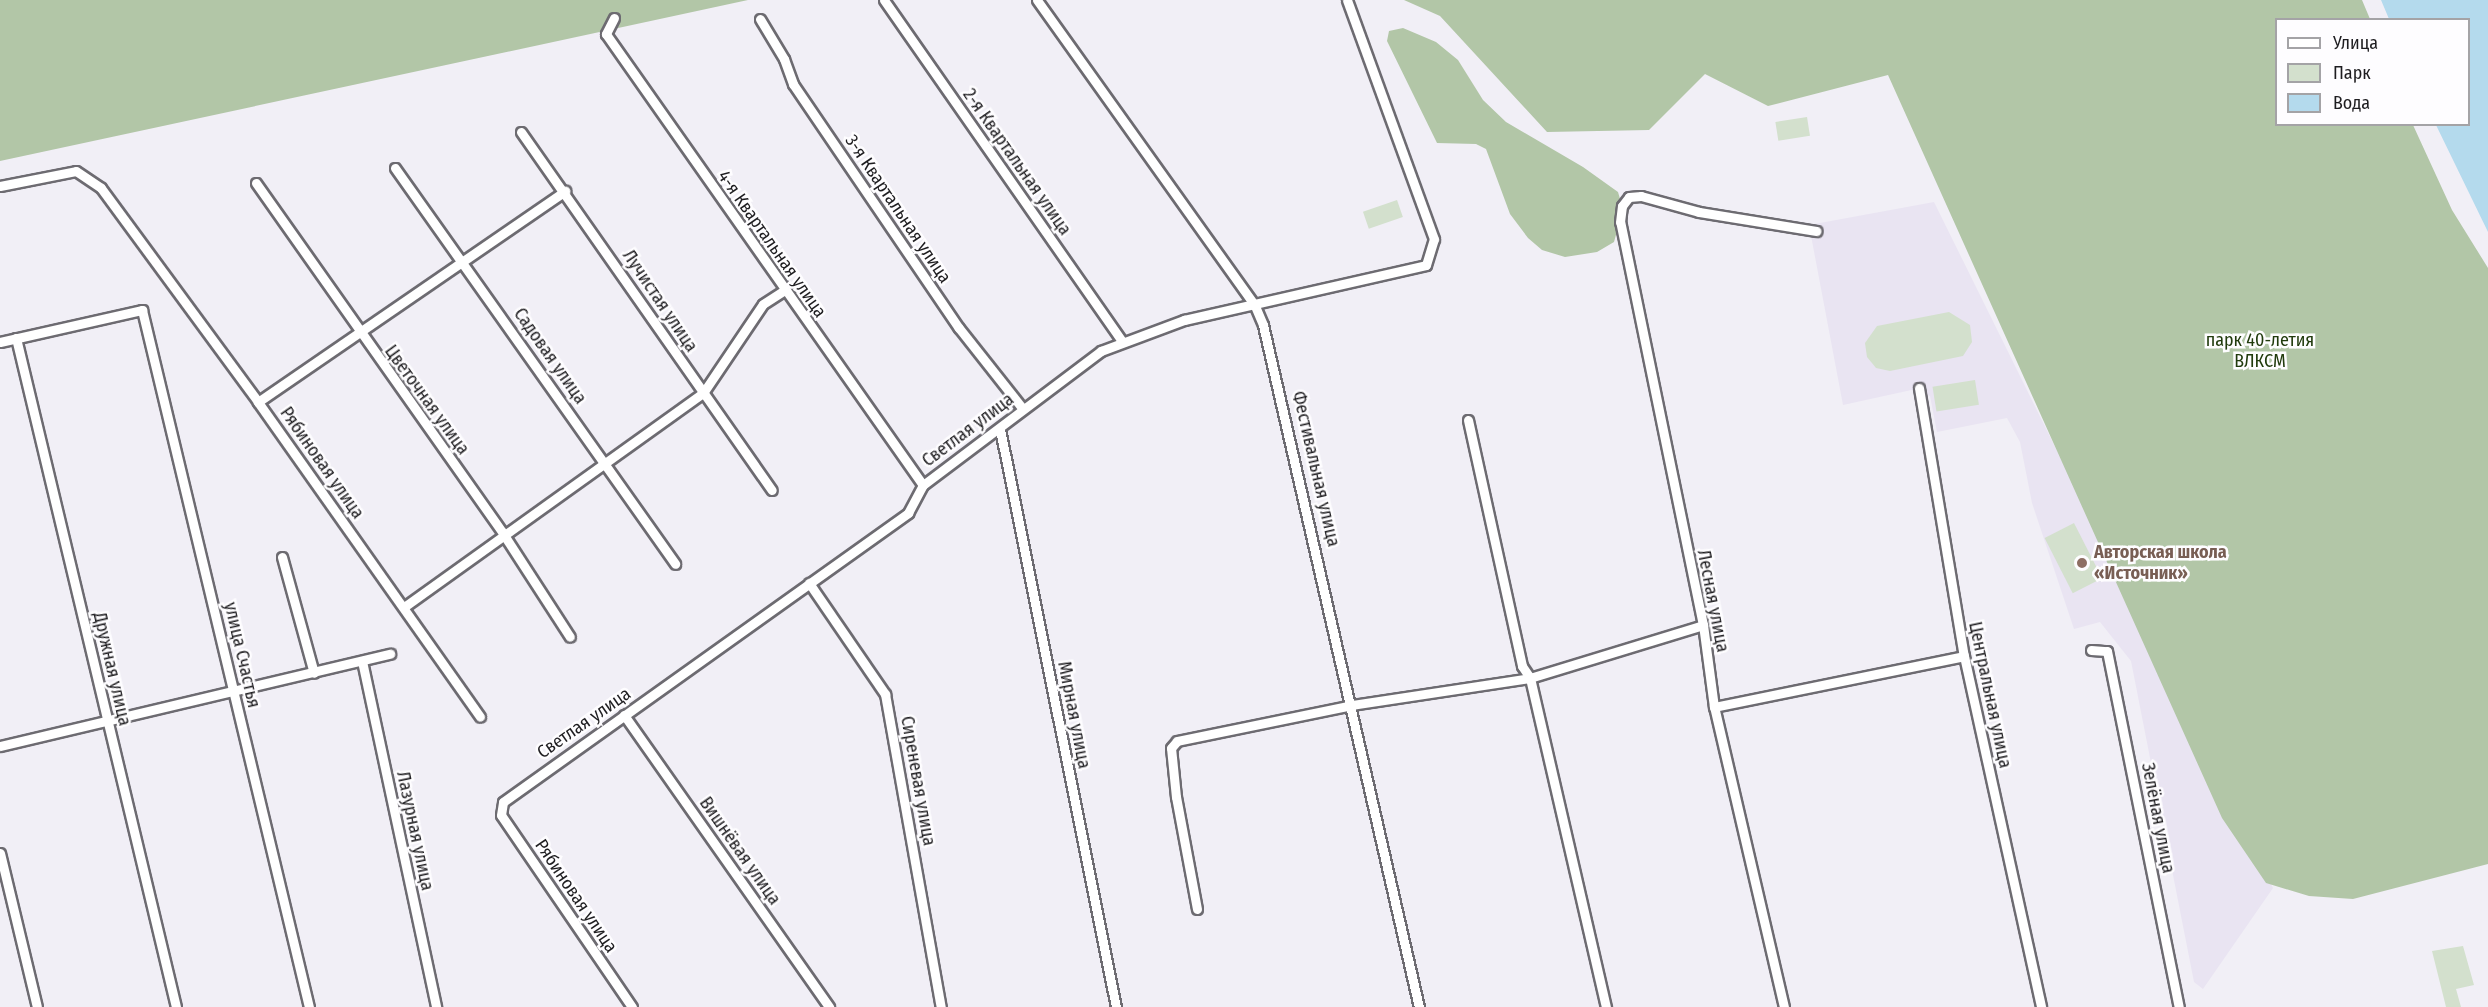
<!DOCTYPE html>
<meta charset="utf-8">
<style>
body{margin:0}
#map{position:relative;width:2488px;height:1007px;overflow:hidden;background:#f1eff6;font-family:"Fira Sans Condensed",sans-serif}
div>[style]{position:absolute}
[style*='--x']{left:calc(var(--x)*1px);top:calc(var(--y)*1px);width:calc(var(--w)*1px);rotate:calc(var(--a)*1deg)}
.built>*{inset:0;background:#e9e4f2}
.green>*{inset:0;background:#d3e0cd;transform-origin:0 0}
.forest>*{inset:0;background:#b2c6a7}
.water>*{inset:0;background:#b4daed}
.roads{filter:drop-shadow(2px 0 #6d6b71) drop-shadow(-2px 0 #6d6b71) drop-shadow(0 2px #6d6b71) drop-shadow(0 -2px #6d6b71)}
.minor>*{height:9px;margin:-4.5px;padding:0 4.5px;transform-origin:4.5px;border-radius:4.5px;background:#fff}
.dots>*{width:16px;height:16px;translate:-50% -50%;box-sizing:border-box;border:3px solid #fefdff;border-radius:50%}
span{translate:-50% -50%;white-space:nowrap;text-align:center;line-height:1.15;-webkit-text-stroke:5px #fefdff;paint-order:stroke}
.street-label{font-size:18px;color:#1e1d20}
.park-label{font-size:18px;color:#213b0d}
.education-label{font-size:18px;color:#785e54;font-weight:700}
.left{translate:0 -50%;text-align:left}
.legend{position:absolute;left:2275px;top:18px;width:195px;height:108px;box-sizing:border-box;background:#fefdff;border:2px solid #a4a3a6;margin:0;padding:8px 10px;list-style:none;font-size:18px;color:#1e1d20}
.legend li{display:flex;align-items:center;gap:12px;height:30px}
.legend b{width:30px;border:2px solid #a4a3a6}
</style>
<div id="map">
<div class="built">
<i style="clip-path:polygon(1934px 202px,2273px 888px,2203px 989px,2194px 982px,2131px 661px,2100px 622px,2074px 629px,2032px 503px,2020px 442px,2007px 418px,1937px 432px,1930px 396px,1916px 389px,1843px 405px,1809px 225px)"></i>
</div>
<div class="green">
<i style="left:1807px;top:117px;width:19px;height:32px;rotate:81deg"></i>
<i style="left:1397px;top:200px;width:18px;height:36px;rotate:71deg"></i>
<i style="clip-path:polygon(1949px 312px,1970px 325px,1972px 342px,1963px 356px,1890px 371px,1876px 368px,1867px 357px,1865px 343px,1877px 326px)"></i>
<i style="left:1975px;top:380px;width:25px;height:43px;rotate:81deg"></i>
<i style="left:2074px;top:523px;width:62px;height:33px;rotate:63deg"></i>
<i style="clip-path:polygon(2463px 946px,2474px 985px,2456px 989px,2461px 1007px,2446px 1007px,2432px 951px)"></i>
</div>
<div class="forest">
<i style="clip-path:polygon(0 0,748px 0,0 161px)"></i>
<i style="clip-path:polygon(1404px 0,2362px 0,2370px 19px,2276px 20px,2276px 124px,2413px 125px,2452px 210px,2488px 268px,2488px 864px,2353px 899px,2309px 896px,2266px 883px,2222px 818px,1888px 75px,1768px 106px,1705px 74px,1649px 130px,1547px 132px,1440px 16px)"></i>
<i style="clip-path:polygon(1403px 28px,1436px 42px,1458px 60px,1483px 100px,1506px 122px,1583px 167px,1618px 192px,1623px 209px,1614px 242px,1597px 252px,1565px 257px,1542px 250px,1528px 238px,1510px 214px,1486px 149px,1476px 144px,1437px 143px,1387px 41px,1389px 31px)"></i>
</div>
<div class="water">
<i style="clip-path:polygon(2381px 0,2488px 0,2488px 232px,2436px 125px,2468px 124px,2468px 20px,2389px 19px)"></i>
</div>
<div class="roads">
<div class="minor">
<i style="--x:884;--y:0;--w:417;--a:55.1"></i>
<i style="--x:1037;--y:0;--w:376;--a:54.5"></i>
<i style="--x:1255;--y:306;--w:21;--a:67"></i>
<i style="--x:1263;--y:325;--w:700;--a:77.12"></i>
<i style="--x:614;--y:18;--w:18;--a:117"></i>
<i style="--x:606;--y:34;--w:551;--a:54.9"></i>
<i style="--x:760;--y:19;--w:47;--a:59"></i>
<i style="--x:784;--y:59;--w:27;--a:70"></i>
<i style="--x:793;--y:84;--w:295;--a:55.8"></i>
<i style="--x:959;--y:328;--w:103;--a:51.7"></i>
<i style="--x:521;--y:132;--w:437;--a:55"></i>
<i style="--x:395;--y:168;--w:485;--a:54.7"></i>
<i style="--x:256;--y:183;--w:431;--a:54.8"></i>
<i style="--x:504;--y:535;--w:121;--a:57.1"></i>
<i style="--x:0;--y:186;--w:77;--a:-11.2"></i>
<i style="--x:76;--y:171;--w:30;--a:34"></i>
<i style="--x:101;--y:188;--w:265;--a:53.7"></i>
<i style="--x:258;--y:402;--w:385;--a:54.8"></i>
<i style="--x:16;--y:338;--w:688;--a:76.55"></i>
<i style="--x:0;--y:342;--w:146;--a:-12.7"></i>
<i style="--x:142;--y:310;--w:717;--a:76.53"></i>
<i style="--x:1919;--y:388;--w:272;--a:80.5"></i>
<i style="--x:1964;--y:656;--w:359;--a:77.6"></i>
<i style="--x:258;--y:402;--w:373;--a:-34.5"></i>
<i style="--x:1468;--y:420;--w:252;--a:77.6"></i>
<i style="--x:1522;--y:666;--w:14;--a:56"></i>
<i style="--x:1530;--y:678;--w:338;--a:77"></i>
<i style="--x:1000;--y:429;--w:590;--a:78.65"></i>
<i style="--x:282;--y:557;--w:120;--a:74.6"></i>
<i style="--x:809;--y:583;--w:135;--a:55.6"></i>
<i style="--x:885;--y:694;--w:318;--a:79.9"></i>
<i style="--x:404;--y:607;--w:368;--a:-35.6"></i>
<i style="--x:703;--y:393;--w:107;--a:-56"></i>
<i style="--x:763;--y:304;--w:24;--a:-33"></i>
<i style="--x:2091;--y:650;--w:16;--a:4"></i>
<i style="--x:2107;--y:651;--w:363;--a:78.6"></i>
<i style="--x:362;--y:661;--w:354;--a:77.9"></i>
<i style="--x:1714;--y:707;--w:255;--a:-11.5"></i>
<i style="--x:624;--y:715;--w:357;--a:54.9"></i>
<i style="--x:0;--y:746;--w:401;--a:-13.3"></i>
<i style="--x:0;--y:853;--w:158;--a:76.5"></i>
<i style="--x:1197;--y:909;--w:114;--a:-100.6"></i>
<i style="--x:1176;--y:797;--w:49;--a:-95.8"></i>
<i style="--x:1171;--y:748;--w:9;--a:-49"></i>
<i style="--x:1177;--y:741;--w:179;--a:-11.6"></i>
<i style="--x:1352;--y:705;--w:180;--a:-8.6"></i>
<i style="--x:1530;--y:678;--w:181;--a:-17"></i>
<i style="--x:632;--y:1007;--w:232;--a:-124.3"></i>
<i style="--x:501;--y:815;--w:13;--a:-81"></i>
<i style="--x:503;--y:802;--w:498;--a:-35.5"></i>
<i style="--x:908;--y:513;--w:32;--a:-62"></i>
<i style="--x:923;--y:485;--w:223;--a:-37"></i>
<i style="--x:1101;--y:351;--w:89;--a:-20.5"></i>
<i style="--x:1184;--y:320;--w:248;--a:-12.8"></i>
<i style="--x:1426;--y:265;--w:27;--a:-73"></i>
<i style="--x:1434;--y:239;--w:254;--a:-110"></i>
<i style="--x:1784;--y:1007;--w:308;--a:-103.1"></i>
<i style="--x:1714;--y:707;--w:83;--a:-97.6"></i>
<i style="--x:1703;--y:625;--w:411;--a:-101.6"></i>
<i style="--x:1620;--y:222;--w:16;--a:-83"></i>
<i style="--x:1622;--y:206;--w:11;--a:-52"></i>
<i style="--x:1629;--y:197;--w:12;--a:-5"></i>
<i style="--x:1641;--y:196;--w:60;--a:15.4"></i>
<i style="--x:1699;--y:212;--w:119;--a:9.2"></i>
</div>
</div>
<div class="dots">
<i style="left:2082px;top:563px;background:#8d6e63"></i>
</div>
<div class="street-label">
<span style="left:1017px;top:162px;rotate:55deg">2-я Квартальная улица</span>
<span style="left:898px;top:209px;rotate:56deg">3-я Квартальная улица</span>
<span style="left:772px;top:244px;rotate:55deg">4-я Квартальная улица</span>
<span style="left:660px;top:301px;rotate:56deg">Лучистая улица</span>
<span style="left:550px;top:356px;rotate:55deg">Садовая улица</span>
<span style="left:427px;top:400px;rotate:54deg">Цветочная улица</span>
<span style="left:968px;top:430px;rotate:-37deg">Светлая улица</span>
<span style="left:322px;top:463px;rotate:55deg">Рябиновая улица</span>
<span style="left:1316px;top:469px;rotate:77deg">Фестивальная улица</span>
<span style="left:1713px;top:601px;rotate:79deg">Лесная улица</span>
<span style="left:242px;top:655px;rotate:77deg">улица Счастья</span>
<span style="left:112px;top:669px;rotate:77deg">Дружная улица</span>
<span style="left:1990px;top:695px;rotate:78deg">Центральная улица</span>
<span style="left:1074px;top:715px;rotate:79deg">Мирная улица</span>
<span style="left:584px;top:723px;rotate:-35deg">Светлая улица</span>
<span style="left:918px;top:781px;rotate:80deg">Сиреневая улица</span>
<span style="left:2158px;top:818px;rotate:79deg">Зелёная улица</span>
<span style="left:415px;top:831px;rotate:78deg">Лазурная улица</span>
<span style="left:740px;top:851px;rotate:55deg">Вишнёвая улица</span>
<span style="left:576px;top:896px;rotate:56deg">Рябиновая улица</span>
</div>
<div class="park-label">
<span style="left:2260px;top:351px">парк 40-летия<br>ВЛКСМ</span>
</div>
<div class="education-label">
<span class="left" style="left:2094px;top:563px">Авторская школа<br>«Источник»</span>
</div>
<ul class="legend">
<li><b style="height:8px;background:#fff"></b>Улица</li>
<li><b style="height:16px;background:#d3e0cd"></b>Парк</li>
<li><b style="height:16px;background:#b4daed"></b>Вода</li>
</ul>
</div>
